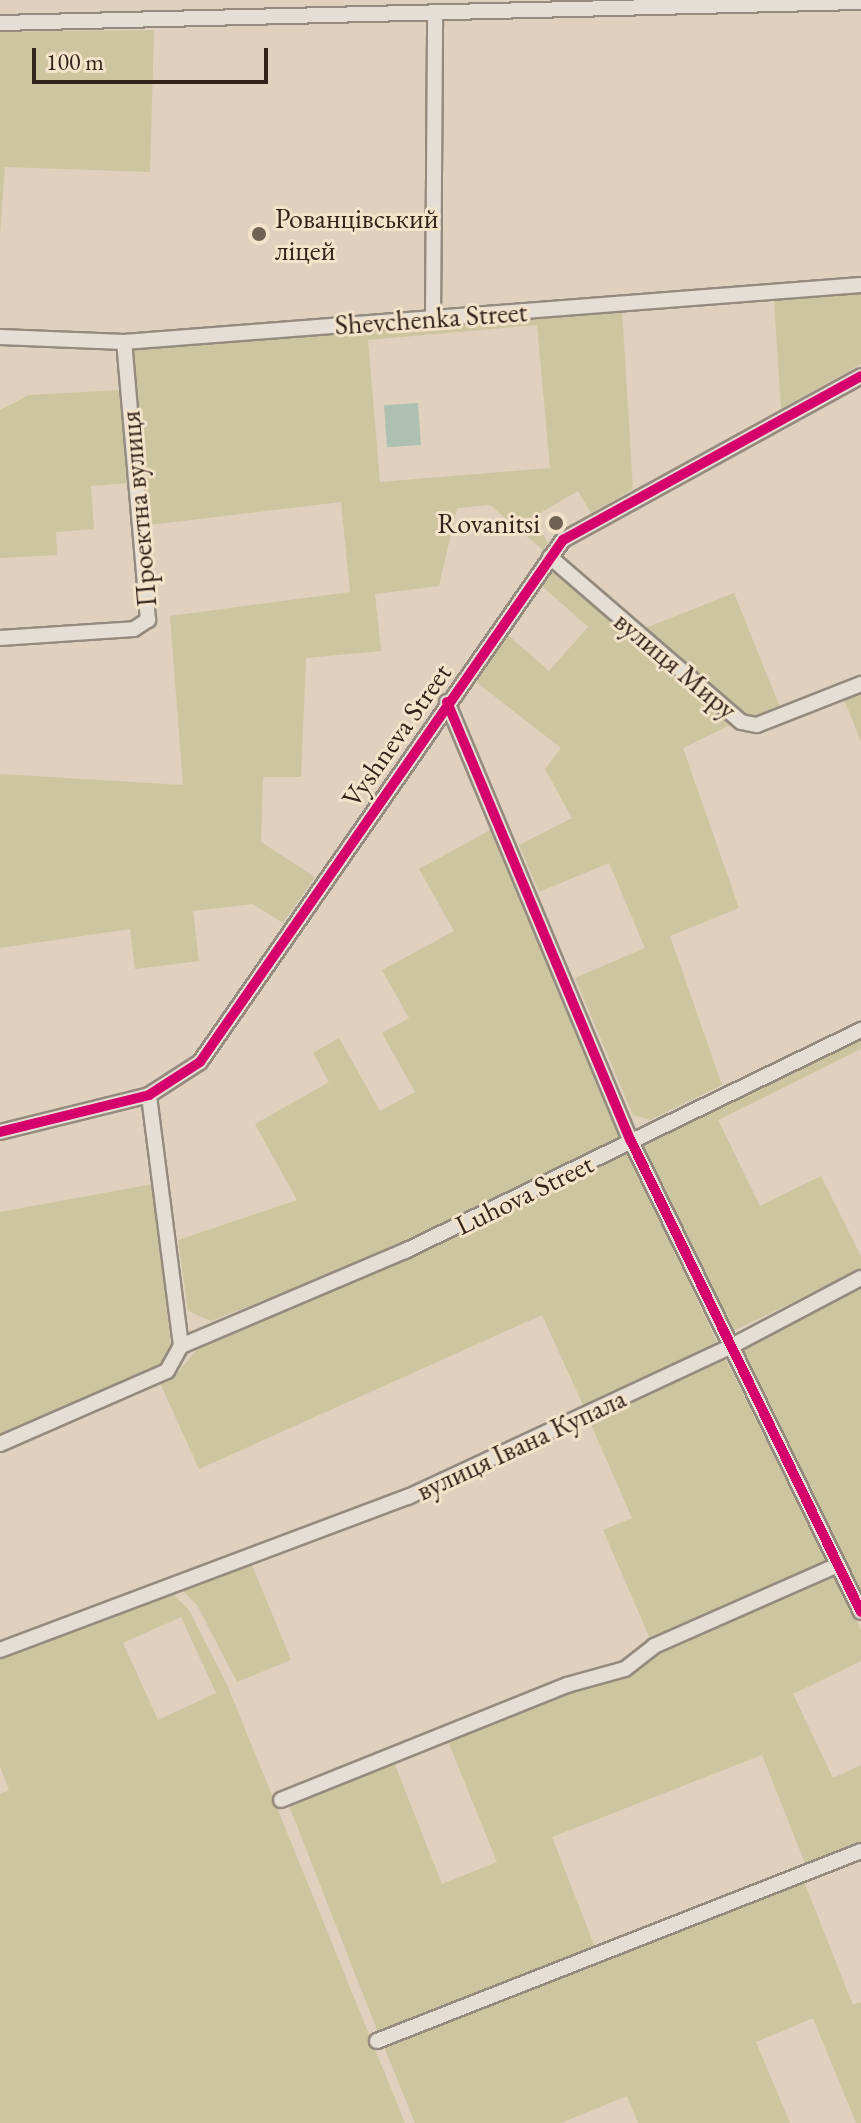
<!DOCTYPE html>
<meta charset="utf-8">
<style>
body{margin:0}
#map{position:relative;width:861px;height:2123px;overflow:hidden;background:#dfd1bd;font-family:"EB Garamond",serif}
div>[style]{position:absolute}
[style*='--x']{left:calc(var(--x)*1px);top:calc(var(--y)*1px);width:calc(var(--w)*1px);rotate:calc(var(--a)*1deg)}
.green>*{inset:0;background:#ccc59f}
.water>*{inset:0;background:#aec0b2;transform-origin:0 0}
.roads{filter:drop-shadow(2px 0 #948a7e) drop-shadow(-2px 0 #948a7e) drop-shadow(0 2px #948a7e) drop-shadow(0 -2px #948a7e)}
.street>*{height:14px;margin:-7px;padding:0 7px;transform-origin:7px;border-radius:7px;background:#e5ded4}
.cycleway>*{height:10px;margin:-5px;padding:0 5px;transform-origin:5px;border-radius:5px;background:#d6006c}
.dots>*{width:22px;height:22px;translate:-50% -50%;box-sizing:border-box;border:4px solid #f3e3cb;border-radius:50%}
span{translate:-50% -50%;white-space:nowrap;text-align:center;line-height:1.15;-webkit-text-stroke:6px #f3e3cb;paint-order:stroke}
.poi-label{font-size:28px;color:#32241a}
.left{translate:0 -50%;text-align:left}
.right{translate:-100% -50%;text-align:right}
.street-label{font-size:28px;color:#32241a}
.scale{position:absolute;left:32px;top:48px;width:236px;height:36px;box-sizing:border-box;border:4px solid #32241a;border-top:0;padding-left:10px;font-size:24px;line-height:28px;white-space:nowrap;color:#32241a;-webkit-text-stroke:6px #f3e3cb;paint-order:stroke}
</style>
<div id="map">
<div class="green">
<i style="clip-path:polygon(154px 30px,150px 172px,5px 167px,0 234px,0 32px)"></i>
<i style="clip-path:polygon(861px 292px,861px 364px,781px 409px,774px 299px)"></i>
<i style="clip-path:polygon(evenodd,622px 310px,633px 489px,591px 513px,578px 491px,533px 517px,548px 543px,543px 550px,490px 505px,457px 508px,439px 586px,375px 594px,381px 651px,306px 658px,301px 777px,263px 777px,261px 842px,315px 877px,283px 923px,253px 904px,193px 911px,199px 961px,135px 969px,130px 929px,0 948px,0 774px,183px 785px,170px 616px,350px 592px,341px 502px,149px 525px,134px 349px,622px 310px,537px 325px,550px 468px,380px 482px,368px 340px,537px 325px)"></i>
<i style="clip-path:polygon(120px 390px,129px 483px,91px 486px,94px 529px,56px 532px,57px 555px,0 558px,0 410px,29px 395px)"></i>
<i style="clip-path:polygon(553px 567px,734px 723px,683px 748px,739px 908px,670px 936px,722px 1085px,650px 1120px,633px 1115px,575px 978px,645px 948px,609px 863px,539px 892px,519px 845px,572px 818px,545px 769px,561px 748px,475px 681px,507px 634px,549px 671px,588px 627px,541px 585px)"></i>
<i style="clip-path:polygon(734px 593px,781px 710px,756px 720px,744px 717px,643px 629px)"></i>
<i style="clip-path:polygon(861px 690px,861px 742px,843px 697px)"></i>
<i style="clip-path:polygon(494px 828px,621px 1136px,403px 1245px,211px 1321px,188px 1311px,178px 1240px,297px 1200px,255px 1124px,329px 1082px,313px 1053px,339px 1038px,380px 1111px,415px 1092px,382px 1033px,409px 1018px,382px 970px,454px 931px,419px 869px)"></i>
<i style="clip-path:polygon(861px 1038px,861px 1049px,718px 1120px,760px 1206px,821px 1176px,861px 1256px,861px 1269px,731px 1332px,639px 1147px)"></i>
<i style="clip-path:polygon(627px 1151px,718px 1344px,584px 1407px,542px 1315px,199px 1469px,160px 1383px,174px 1377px,200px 1346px,408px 1258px)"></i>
<i style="clip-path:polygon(153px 1184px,171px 1348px,163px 1366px,0 1436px,0 1212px)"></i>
<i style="clip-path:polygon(861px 1284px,861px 1594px,738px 1348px)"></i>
<i style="clip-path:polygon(724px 1356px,829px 1563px,651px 1641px,603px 1530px,632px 1518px,589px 1420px)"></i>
<i style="clip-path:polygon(252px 1565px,291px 1660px,237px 1682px,197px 1605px,179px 1587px)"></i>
<i style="clip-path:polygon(833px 1572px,861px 1630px,861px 1661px,793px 1694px,833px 1778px,861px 1765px,861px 1846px,807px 1868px,762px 1755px,552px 1837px,596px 1950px,379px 2035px,288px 1803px,393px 1760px,442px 1884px,497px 1862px,447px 1739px)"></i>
<i style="clip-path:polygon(evenodd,169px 1590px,189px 1610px,228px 1687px,405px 2123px,0 2123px,0 1794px,9px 1790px,0 1766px,0 1656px,169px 1590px,181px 1617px,216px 1693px,158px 1720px,123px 1643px,181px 1617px)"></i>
<i style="clip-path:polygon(803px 1879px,853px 2005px,861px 2002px,861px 2123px,856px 2123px,813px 2018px,756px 2042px,790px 2123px,638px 2123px,627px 2096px,561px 2123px,415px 2123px,383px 2044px)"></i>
</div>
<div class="water">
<i style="left:418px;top:403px;width:42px;height:34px;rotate:86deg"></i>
</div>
<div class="roads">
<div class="street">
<i style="--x:0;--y:23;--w:861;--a:-1.4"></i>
<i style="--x:433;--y:319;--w:306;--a:-89.6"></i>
<i style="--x:0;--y:337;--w:124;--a:2.3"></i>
<i style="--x:124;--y:342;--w:739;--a:-4.42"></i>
<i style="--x:550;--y:557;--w:252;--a:40.8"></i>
<i style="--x:741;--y:722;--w:16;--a:11"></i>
<i style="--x:757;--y:725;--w:112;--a:-21.5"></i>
<i style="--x:0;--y:638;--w:134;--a:-3.8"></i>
<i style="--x:134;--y:629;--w:17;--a:-33"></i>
<i style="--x:148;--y:620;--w:279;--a:-94.9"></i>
<i style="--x:447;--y:702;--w:476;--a:67.3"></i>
<i style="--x:631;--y:1141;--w:524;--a:63.97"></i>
<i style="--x:0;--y:1132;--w:154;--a:-13.9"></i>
<i style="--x:149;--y:1095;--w:61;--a:-32.9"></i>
<i style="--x:200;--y:1062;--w:636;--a:-55.19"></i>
<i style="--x:563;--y:540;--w:340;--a:-28.8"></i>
<i style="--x:181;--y:1346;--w:243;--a:-23"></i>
<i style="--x:405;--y:1251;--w:507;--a:-25.86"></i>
<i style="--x:0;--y:1444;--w:182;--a:-23.6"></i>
<i style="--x:167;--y:1371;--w:29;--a:-61"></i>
<i style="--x:181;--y:1346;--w:253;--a:-97.3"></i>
<i style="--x:0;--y:1650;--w:436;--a:-20.6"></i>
<i style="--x:408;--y:1497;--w:353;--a:-25"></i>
<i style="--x:728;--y:1348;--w:150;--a:-27.8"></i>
<i style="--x:281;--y:1800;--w:308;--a:-21.9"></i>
<i style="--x:567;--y:1685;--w:60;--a:-15.4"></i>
<i style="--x:625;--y:1669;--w:37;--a:-38"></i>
<i style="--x:654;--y:1646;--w:201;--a:-23.8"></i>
<i style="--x:377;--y:2041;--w:520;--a:-21.43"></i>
</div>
</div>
<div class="cycleway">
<i style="--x:447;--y:702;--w:476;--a:67.3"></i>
<i style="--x:631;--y:1141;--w:524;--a:63.97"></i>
<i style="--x:0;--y:1132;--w:154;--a:-13.9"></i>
<i style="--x:149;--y:1095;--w:61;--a:-32.9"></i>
<i style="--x:200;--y:1062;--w:636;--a:-55.19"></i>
<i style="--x:563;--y:540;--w:340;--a:-28.8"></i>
</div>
<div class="dots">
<i style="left:259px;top:234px;background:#6f6153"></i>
<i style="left:556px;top:523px;background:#6f6153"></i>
</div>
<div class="poi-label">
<span class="left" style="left:275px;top:234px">Рованцівський<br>ліцей</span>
<span class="right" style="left:540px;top:523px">Rovanitsi</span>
</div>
<div class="street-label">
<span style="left:431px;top:318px;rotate:-4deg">Shevchenka Street</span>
<span style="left:138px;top:509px;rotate:-95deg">Проектна вулиця</span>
<span style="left:676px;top:665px;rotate:40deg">вулиця Миру</span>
<span style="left:396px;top:735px;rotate:-55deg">Vyshneva Street</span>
<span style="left:524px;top:1194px;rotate:-26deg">Luhova Street</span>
<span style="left:521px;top:1444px;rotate:-25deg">вулиця Івана Купала</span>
</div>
<div class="scale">100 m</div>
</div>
